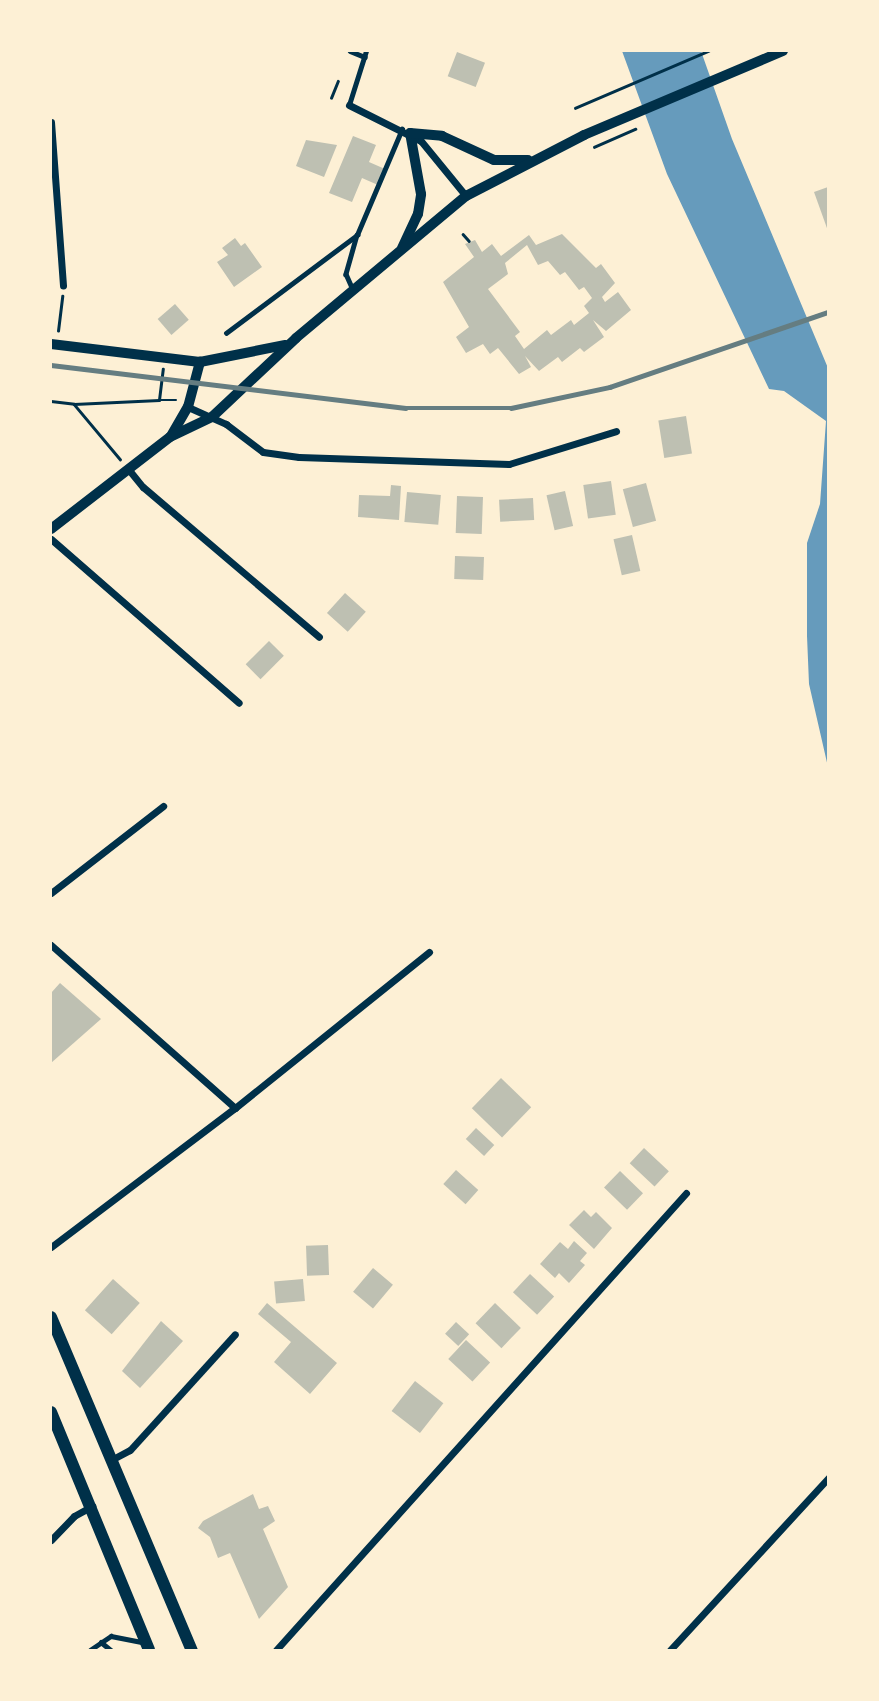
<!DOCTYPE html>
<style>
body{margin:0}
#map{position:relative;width:879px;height:1701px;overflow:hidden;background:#fdf0d5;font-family:Poppins,sans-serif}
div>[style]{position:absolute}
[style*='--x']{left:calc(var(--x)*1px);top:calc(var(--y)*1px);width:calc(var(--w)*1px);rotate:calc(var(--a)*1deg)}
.water>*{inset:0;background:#669bbc}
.building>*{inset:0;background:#bec0b2;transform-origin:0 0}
.path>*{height:2.5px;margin:-1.25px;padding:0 1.25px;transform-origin:1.25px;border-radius:1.25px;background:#003049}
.service>*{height:4.5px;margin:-2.25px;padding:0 2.25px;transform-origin:2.25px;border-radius:2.25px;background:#003049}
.minor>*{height:7px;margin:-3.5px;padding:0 3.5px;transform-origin:3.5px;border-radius:3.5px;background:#003049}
.tertiary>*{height:10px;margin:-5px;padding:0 5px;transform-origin:5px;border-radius:5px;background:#003049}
.primary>*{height:12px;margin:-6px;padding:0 6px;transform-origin:6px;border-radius:6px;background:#003049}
.rail>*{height:4.5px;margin:-2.25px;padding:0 2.25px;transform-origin:2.25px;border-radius:2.25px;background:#657d81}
span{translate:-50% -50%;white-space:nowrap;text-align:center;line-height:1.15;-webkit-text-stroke:7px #fdf0d5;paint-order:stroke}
.frame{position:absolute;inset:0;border:52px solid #fdf0d5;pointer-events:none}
</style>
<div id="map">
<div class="water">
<i style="clip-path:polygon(622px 51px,701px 51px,732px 139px,828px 368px,828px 767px,809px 684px,807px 636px,807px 543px,820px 504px,826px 421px,784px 391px,769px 389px,667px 174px)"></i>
</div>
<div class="building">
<i style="left:457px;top:52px;width:30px;height:26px;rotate:21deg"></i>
<i style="clip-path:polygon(353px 136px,376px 145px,369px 162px,385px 169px,378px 185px,362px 178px,352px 202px,329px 193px)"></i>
<i style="clip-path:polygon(306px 140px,337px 145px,324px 177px,296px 166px)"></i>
<i style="clip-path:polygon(828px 187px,828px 231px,814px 192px)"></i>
<i style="clip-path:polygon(evenodd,562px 234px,596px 268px,601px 264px,615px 283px,602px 297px,605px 302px,618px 292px,631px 310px,606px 331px,593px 320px,604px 337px,584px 352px,580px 348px,562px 362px,558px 357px,539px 371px,525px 356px,531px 367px,519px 374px,498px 348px,490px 354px,483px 344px,466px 353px,456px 337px,469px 327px,443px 282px,474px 257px,465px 244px,475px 240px,482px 252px,492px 244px,501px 256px,529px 235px,536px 245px,562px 234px,527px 245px,538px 265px,548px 261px,560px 275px,565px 272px,579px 290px,584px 287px,592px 298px,584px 306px,589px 313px,574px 325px,571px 320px,551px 335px,547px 330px,524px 349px,515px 336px,520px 332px,488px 289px,508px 274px,505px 263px,527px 245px)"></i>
<i style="clip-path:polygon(235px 238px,241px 246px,245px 243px,262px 267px,234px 287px,217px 262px,228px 255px,222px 248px)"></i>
<i style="left:175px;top:304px;width:21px;height:23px;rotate:49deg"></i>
<i style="left:686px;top:416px;width:38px;height:28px;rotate:81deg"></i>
<i style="left:611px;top:481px;width:34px;height:28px;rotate:82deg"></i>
<i style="left:646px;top:483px;width:39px;height:24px;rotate:75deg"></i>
<i style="clip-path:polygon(391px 485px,401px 486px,399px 520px,358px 517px,359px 495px,390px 496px)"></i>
<i style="left:565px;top:491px;width:36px;height:19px;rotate:77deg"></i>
<i style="left:407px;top:492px;width:34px;height:30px;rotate:5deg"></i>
<i style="left:457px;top:496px;width:26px;height:37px;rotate:2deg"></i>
<i style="left:533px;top:498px;width:22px;height:34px;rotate:87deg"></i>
<i style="left:632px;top:535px;width:37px;height:19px;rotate:77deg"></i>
<i style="left:455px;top:556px;width:29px;height:23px;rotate:2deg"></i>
<i style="left:345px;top:593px;width:28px;height:27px;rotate:42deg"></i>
<i style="left:269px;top:641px;width:21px;height:33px;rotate:45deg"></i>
<i style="clip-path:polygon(60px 983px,101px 1019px,51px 1063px,51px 993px)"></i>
<i style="left:501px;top:1078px;width:42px;height:42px;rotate:44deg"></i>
<i style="left:476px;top:1128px;width:25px;height:15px;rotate:43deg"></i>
<i style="left:644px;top:1148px;width:34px;height:21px;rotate:43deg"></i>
<i style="left:456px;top:1170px;width:30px;height:19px;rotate:42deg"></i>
<i style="left:620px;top:1171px;width:32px;height:23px;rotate:44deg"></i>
<i style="clip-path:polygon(584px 1210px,591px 1217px,596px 1212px,612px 1228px,594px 1249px,569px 1225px)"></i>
<i style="clip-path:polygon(574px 1241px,587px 1253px,580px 1261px,585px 1265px,569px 1283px,559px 1273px,555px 1278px,540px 1264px,560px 1242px,568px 1249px)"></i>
<i style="left:328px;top:1245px;width:30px;height:22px;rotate:88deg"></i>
<i style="left:373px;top:1268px;width:26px;height:31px;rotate:40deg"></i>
<i style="left:530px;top:1274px;width:33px;height:25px;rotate:43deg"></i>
<i style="left:113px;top:1279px;width:36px;height:42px;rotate:42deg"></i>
<i style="left:303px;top:1279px;width:22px;height:29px;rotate:85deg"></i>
<i style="clip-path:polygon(267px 1303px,337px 1363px,310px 1394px,274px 1362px,291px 1342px,258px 1314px)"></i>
<i style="left:495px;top:1303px;width:36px;height:28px;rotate:44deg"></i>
<i style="clip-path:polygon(161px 1321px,183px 1341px,140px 1388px,122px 1371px)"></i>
<i style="left:456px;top:1322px;width:18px;height:16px;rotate:43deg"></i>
<i style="left:466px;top:1340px;width:33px;height:26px;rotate:43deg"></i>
<i style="left:415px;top:1381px;width:36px;height:38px;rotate:38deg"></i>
<i style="clip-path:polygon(253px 1494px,259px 1509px,268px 1506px,275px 1521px,263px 1529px,288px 1587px,259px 1619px,230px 1553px,218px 1558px,210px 1537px,198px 1528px,203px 1521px)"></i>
</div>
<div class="path">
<i style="--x:331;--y:98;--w:18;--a:-68"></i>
<i style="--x:575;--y:108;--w:145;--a:-23.2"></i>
<i style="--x:594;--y:147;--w:45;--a:-23.7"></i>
<i style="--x:463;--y:234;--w:9;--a:49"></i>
<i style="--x:58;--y:331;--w:35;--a:-83"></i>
<i style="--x:159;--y:400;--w:17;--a:0"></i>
<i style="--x:51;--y:401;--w:23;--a:7"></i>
<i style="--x:74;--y:404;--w:72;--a:50.1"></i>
<i style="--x:74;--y:404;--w:85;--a:-2.7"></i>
<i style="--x:159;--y:400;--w:31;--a:-83"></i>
</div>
<div class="service">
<i style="--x:350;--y:51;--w:16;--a:22"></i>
<i style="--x:349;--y:105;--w:57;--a:-72.5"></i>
<i style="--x:357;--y:235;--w:115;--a:-67"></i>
<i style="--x:226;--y:333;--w:164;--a:-36.8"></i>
<i style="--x:357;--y:235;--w:41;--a:105.8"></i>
<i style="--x:346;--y:274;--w:17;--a:66"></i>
<i style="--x:101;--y:1642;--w:13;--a:39"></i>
<i style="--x:90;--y:1650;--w:25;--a:-34"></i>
<i style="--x:111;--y:1636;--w:32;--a:11"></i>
</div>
<div class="minor">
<i style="--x:349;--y:105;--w:80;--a:26.6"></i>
<i style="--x:421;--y:141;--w:71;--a:50.7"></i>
<i style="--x:51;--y:122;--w:164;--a:85.8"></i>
<i style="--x:188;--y:407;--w:42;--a:24.1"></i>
<i style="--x:226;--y:424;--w:46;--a:37.1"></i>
<i style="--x:263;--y:452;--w:36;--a:8"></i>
<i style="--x:299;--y:457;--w:210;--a:1.9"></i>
<i style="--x:509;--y:464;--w:112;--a:-17.1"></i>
<i style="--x:129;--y:470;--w:22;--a:51"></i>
<i style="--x:143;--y:487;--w:231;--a:40.4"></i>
<i style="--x:51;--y:539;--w:249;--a:41.1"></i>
<i style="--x:51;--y:893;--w:142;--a:-37.8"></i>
<i style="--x:51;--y:945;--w:246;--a:41.5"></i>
<i style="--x:51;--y:1247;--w:231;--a:-37.1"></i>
<i style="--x:235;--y:1108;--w:249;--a:-38.8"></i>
<i style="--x:111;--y:1460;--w:21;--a:-28"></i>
<i style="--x:130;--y:1450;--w:156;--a:-47.8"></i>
<i style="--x:51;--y:1540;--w:33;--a:-46"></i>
<i style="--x:74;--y:1516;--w:21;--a:-29"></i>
<i style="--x:276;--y:1650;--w:614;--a:-48.1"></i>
<i style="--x:670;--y:1650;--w:234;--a:-47.4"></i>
</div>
<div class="tertiary">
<i style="--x:402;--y:248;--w:38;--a:-65"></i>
<i style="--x:418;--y:214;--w:20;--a:-81"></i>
<i style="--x:421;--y:194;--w:62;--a:-100.2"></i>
<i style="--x:410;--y:133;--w:32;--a:5"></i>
<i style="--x:442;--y:136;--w:57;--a:24.8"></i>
<i style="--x:494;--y:160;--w:34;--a:0"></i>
<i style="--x:51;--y:344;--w:150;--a:6.9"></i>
<i style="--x:200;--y:362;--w:87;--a:-11.3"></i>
<i style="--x:171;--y:436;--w:34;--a:-60"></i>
<i style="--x:188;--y:407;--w:47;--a:-75.1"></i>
<i style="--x:51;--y:529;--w:150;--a:-37.7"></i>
<i style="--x:170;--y:437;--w:47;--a:-25.5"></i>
<i style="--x:212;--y:417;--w:115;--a:-43.2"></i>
<i style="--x:296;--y:338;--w:222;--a:-39.9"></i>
<i style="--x:466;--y:196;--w:133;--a:-27.3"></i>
<i style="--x:584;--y:135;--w:216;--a:-22.9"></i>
</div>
<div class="primary">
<i style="--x:51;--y:1317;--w:362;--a:67.1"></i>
<i style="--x:51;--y:1412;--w:257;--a:67.6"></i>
</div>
<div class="rail">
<i style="--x:51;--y:365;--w:357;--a:6.9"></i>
<i style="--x:405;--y:408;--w:106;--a:0"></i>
<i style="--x:511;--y:408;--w:101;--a:-12"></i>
<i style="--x:610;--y:387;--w:231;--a:-19"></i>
</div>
<div class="frame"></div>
</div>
